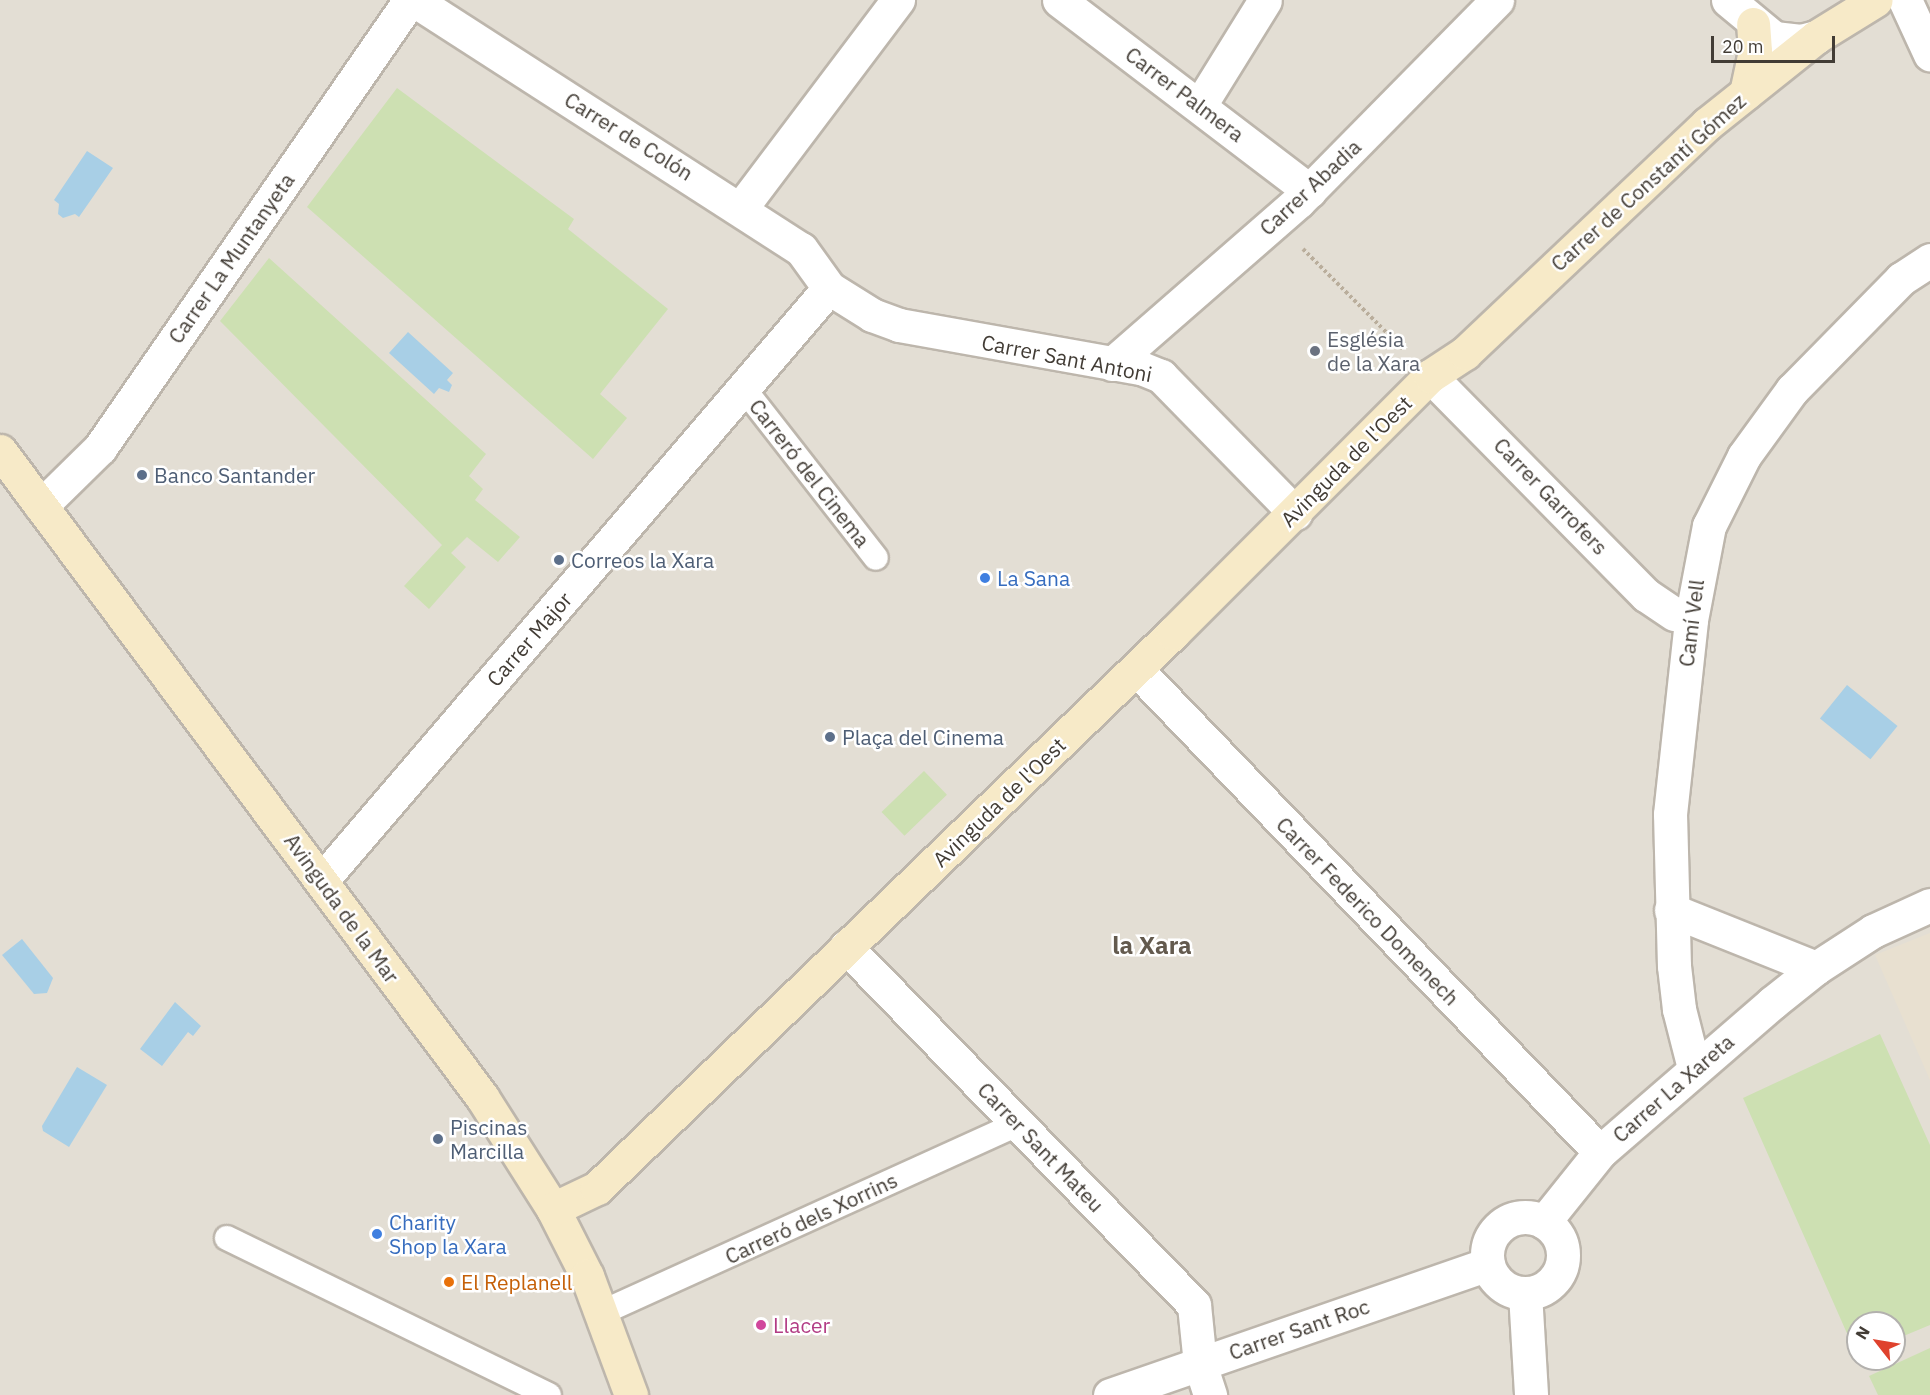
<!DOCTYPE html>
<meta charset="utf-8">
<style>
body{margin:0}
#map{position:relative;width:1930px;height:1395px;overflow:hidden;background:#f0ece5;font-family:"IBM Plex Sans",sans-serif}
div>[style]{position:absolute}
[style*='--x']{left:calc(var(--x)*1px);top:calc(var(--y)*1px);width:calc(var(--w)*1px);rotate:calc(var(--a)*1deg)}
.residential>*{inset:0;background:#e3ded4}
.education>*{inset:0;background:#e8e0d0}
.green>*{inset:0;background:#cde0b2;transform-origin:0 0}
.water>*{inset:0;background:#a8cfe6;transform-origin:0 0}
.path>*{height:4px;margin-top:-2px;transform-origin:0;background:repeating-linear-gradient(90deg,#baae9c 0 3px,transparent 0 6px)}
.roads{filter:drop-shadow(2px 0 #bdb6ac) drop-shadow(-2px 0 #bdb6ac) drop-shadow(0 2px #bdb6ac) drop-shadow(0 -2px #bdb6ac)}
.lane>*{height:24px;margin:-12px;padding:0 12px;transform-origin:12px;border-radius:12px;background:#fff}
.street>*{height:33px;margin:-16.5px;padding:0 16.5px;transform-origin:16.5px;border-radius:16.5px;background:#fff}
.street>.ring{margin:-16.5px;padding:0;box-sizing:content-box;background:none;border:33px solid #fff;border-radius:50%}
.secondary>*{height:33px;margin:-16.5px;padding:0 16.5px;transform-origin:16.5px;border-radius:16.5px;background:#f7eac8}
.dots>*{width:16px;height:16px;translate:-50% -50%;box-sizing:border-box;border:3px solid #fff;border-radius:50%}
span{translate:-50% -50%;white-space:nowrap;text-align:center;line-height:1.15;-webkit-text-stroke:5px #fff;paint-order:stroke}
.street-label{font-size:21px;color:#423c35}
.worship-label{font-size:21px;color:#5b616d}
.left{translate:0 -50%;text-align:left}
.service-label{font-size:21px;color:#4e5e75}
.shop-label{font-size:21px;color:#366cbe}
.food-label{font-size:21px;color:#c56008}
.hotel-label{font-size:21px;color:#b23c85}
.quarter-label{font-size:24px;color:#635a4e;font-weight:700}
.north{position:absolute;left:1846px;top:1311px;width:60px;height:60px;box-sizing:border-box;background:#fff;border:2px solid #b3b1ae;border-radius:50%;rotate:301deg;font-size:16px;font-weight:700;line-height:24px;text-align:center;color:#423c35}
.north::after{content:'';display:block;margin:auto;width:21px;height:27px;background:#df422d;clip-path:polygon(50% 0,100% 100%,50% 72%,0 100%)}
.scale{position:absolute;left:1711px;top:36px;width:124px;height:27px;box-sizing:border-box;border:3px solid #423c35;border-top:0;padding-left:8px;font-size:18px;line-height:21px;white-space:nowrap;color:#423c35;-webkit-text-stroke:4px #fff;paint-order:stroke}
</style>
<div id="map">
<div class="residential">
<i style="clip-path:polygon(evenodd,0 0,1930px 0,1930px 1395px,0 1395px,0 0,1858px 1323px,1894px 1323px,1894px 1359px,1858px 1359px,1858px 1323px)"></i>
</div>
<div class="education">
<i style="clip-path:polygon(1930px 933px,1930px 1080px,1875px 955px)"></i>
</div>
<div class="green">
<i style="clip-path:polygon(397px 88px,574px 219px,568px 229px,668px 309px,600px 394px,627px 418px,593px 459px,307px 207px)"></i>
<i style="clip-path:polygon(269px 258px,486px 454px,469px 476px,483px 489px,475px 500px,520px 537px,498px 562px,467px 537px,451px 553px,466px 567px,429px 609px,404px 586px,442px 545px,220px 321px)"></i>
<i style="left:924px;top:771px;width:33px;height:59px;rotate:46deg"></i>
<i style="clip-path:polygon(1880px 1034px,1930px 1145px,1930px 1325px,1894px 1340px,1894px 1323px,1858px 1323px,1857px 1356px,1743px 1098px)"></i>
<i style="clip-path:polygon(1930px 1348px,1930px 1395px,1878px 1395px,1869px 1376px)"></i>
</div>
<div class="water">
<i style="clip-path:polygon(87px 151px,113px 168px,79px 217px,75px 214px,63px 218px,58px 214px,59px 204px,54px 200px)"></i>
<i style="clip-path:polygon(408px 332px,453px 373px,447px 380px,452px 385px,449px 392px,439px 388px,434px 394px,389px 353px)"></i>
<i style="left:1847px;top:685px;width:65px;height:43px;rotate:39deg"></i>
<i style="clip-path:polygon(22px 939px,53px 978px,47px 993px,34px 994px,2px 955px)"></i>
<i style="clip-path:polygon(175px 1002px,201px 1026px,193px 1036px,188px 1032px,162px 1066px,140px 1049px)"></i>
<i style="clip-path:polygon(77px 1067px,107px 1085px,69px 1147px,43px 1131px,42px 1126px)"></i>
</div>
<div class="path">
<i style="--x:1303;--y:249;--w:143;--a:45"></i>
</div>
<div class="roads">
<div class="lane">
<i style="--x:744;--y:389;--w:214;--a:52"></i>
<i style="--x:227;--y:1238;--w:358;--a:26"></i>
<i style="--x:603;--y:1312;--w:457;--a:-24.4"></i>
</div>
<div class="street">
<i style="--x:414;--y:0;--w:460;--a:32.8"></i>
<i style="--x:801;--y:249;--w:48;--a:54.3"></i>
<i style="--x:829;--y:288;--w:51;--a:32.1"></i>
<i style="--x:872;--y:315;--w:29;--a:20"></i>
<i style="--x:899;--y:325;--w:246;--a:10.1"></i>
<i style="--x:1141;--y:368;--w:22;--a:22"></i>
<i style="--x:1161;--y:376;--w:192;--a:45.6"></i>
<i style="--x:1059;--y:0;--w:315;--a:37.3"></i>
<i style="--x:1728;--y:0;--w:60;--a:39.6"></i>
<i style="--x:1774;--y:38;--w:27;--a:6"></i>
<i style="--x:1801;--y:41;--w:16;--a:-15"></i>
<i style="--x:1905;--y:0;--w:60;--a:65.2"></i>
<i style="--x:1200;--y:105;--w:123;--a:-58.2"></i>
<i style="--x:741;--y:208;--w:261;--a:-53"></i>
<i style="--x:1112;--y:364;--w:248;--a:-41.1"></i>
<i style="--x:1299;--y:201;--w:282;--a:-45.4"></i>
<i style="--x:1430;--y:376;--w:308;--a:45.4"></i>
<i style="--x:1646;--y:595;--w:34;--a:34"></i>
<i style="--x:41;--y:506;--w:83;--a:-44.5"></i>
<i style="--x:100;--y:448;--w:545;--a:-55.32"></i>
<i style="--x:1136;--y:669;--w:670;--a:46.15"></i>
<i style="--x:322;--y:880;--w:779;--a:-49.42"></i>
<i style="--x:1671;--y:910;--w:156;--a:21.8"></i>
<i style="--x:846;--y:947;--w:499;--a:45.8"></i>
<i style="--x:1194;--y:1305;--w:59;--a:84.2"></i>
<i style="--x:1200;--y:1364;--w:33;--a:72"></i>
<i style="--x:1694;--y:1068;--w:61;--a:-104.3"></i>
<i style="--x:1679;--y:1009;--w:43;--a:-96.6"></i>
<i style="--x:1674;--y:966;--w:152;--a:-91.5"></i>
<i style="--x:1670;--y:814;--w:195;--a:-83.8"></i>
<i style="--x:1691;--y:620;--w:96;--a:-79.2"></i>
<i style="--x:1709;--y:526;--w:78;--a:-63.4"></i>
<i style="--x:1744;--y:456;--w:82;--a:-54"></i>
<i style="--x:1792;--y:390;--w:156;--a:-45.5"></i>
<i style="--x:1901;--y:279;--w:35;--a:-33"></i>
<i class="ring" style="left:1487px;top:1217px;width:43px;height:43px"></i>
<i style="--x:1544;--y:1222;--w:90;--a:-51.3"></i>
<i style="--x:1600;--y:1152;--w:228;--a:-40.9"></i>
<i style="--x:1772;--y:1003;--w:56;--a:-38.5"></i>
<i style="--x:1816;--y:968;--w:68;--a:-33"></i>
<i style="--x:1873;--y:931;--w:63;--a:-24.5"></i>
<i style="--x:1525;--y:1293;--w:102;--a:86.6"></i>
<i style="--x:1110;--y:1395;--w:400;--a:-19.1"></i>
</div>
<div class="secondary">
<i style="--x:1746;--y:93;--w:43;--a:-77.9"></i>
<i style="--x:1755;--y:51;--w:27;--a:-94"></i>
<i style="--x:0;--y:451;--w:806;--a:53.27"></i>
<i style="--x:482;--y:1097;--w:133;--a:57.6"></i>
<i style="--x:553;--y:1209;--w:75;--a:63.1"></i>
<i style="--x:587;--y:1276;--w:127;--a:69.7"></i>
<i style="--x:553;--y:1209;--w:49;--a:-25.5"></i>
<i style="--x:597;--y:1188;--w:800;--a:-43.94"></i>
<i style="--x:1173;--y:633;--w:363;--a:-45"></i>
<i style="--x:1430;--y:376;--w:42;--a:-33.3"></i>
<i style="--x:1465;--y:353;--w:333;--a:-43.4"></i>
<i style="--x:1707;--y:124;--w:139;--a:-38.6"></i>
<i style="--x:1816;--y:37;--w:70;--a:-31.7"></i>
</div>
</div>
<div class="dots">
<i style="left:1315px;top:351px;background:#6b7280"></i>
<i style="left:142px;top:475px;background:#5c6f8a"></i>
<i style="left:559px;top:560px;background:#5c6f8a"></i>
<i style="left:985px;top:578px;background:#3f7fe0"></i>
<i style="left:830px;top:737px;background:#5c6f8a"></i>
<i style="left:438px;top:1139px;background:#5c6f8a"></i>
<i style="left:377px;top:1234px;background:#3f7fe0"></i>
<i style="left:449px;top:1282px;background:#e8710a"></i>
<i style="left:761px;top:1325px;background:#d1479c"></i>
</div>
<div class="street-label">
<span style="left:1185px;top:94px;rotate:37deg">Carrer Palmera</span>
<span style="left:629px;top:136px;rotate:32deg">Carrer de Colón</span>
<span style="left:1648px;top:182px;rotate:-42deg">Carrer de Constantí Gómez</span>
<span style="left:1310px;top:187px;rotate:-43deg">Carrer Abadia</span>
<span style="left:231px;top:258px;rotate:-55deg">Carrer La Muntanyeta</span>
<span style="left:1067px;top:358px;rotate:11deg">Carrer Sant Antoni</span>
<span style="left:1346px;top:461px;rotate:-45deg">Avinguda de l'Oest</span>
<span style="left:810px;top:473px;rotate:52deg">Carreró del Cinema</span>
<span style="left:1551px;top:496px;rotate:46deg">Carrer Garrofers</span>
<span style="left:1691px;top:623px;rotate:-83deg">Camí Vell</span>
<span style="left:529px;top:639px;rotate:-49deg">Carrer Major</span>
<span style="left:999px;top:802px;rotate:-44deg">Avinguda de l'Oest</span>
<span style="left:342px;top:908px;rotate:54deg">Avinguda de la Mar</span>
<span style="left:1368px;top:911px;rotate:46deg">Carrer Federico Domenech</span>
<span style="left:1673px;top:1088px;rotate:-41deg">Carrer La Xareta</span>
<span style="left:1041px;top:1147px;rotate:46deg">Carrer Sant Mateu</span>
<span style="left:811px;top:1218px;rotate:-25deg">Carreró dels Xorrins</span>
<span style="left:1299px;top:1329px;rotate:-19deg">Carrer Sant Roc</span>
</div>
<div class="worship-label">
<span class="left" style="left:1327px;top:351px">Església<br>de la Xara</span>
</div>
<div class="service-label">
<span class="left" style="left:154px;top:475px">Banco Santander</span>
<span class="left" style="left:571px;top:560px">Correos la Xara</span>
<span class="left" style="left:842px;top:737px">Plaça del Cinema</span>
<span class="left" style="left:450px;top:1139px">Piscinas<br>Marcilla</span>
</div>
<div class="shop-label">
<span class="left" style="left:997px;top:578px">La Sana</span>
<span class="left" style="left:389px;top:1234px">Charity<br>Shop la Xara</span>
</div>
<div class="food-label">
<span class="left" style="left:461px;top:1282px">El Replanell</span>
</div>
<div class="hotel-label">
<span class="left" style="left:773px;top:1325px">Llacer</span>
</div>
<div class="quarter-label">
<span style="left:1152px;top:946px">la Xara</span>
</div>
<div class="north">N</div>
<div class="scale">20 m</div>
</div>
